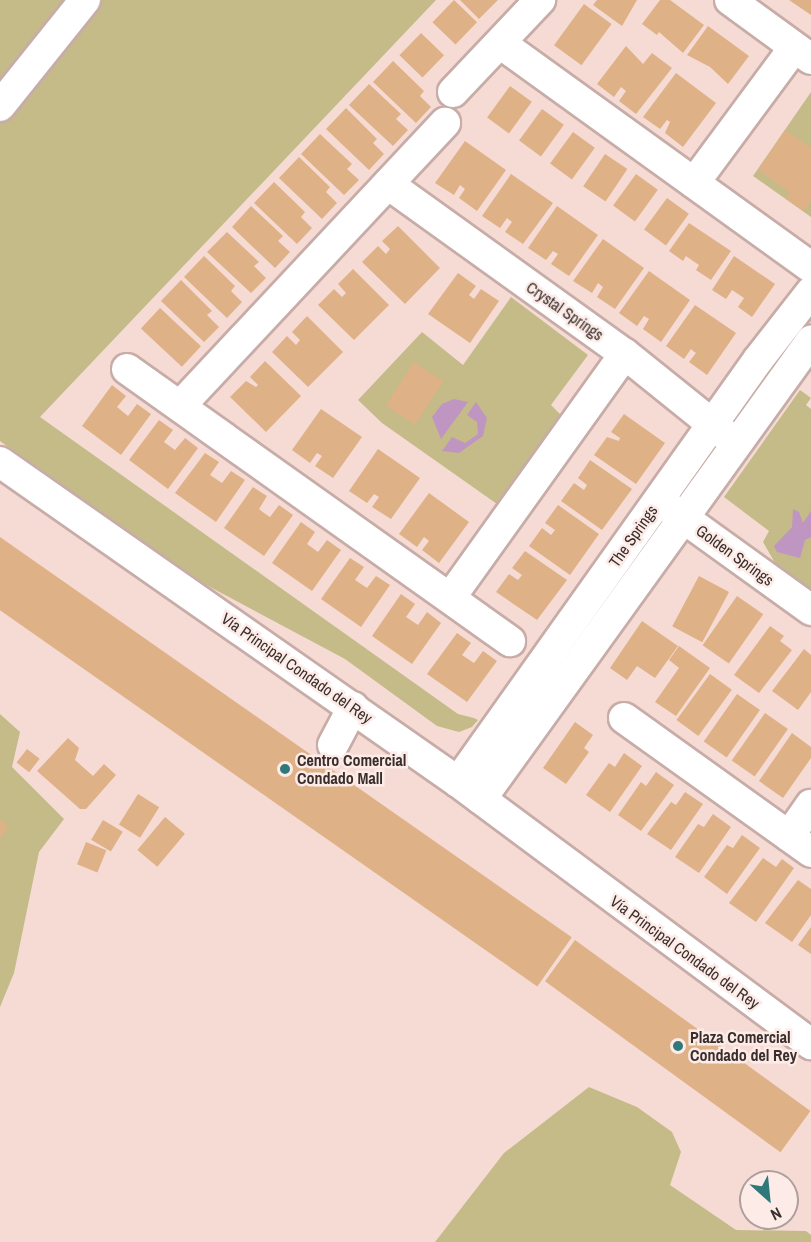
<!DOCTYPE html>
<meta charset="utf-8">
<style>
body{margin:0}
#map{position:relative;width:811px;height:1242px;overflow:hidden;background:#f6dbd5;font-family:"Archivo Narrow",sans-serif}
div>[style]{position:absolute}
[style*='--x']{left:calc(var(--x)*1px);top:calc(var(--y)*1px);width:calc(var(--w)*1px);rotate:calc(var(--a)*1deg)}
.green>*{inset:0;background:#c5bb89}
.water>*{inset:0;background:#bf95c1}
.building>*{inset:0;background:#deb186;transform-origin:0 0}
.roads{filter:drop-shadow(2px 0 #c7aca7) drop-shadow(-2px 0 #c7aca7) drop-shadow(0 2px #c7aca7) drop-shadow(0 -2px #c7aca7)}
.minor>*{height:30px;margin:-15px;padding:0 15px;transform-origin:15px;border-radius:15px;background:#fff}
.dots>*{width:16px;height:16px;translate:-50% -50%;box-sizing:border-box;border:3px solid #fcebe7;border-radius:50%}
span{translate:-50% -50%;white-space:nowrap;text-align:center;line-height:1.15;-webkit-text-stroke:5px #fcebe7;paint-order:stroke}
.street-label{font-size:16px;color:#392e2c}
.poi-label{font-size:16px;color:#392e2c;font-weight:700}
.left{translate:0 -50%;text-align:left}
.north{position:absolute;left:739px;top:1170px;width:60px;height:60px;box-sizing:border-box;background:#fcebe7;border:2px solid #ae9f9c;border-radius:50%;rotate:153deg;font-size:16px;font-weight:700;line-height:24px;text-align:center;color:#392e2c}
.north::after{content:'';display:block;margin:auto;width:21px;height:27px;background:#30797b;clip-path:polygon(50% 0,100% 100%,50% 72%,0 100%)}
</style>
<div id="map">
<div class="green">
<i style="clip-path:polygon(0 0,436px 0,40px 417px,458px 714px,474px 718px,478px 720px,472px 727px,459px 732px,437px 726px,345px 659px,165px 563px,0 441px)"></i>
<i style="clip-path:polygon(811px 92px,811px 217px,753px 176px)"></i>
<i style="clip-path:polygon(511px 297px,588px 355px,551px 405px,561px 415px,497px 504px,382px 423px,358px 400px,422px 332px,463px 365px)"></i>
<i style="clip-path:polygon(800px 390px,811px 398px,806px 405px,811px 409px,811px 592px,779px 570px,763px 542px,769px 531px,724px 497px)"></i>
<i style="clip-path:polygon(0 714px,20px 732px,12px 767px,64px 819px,39px 852px,14px 973px,0 1007px)"></i>
<i style="clip-path:polygon(589px 1087px,637px 1107px,672px 1132px,681px 1152px,670px 1185px,736px 1230px,806px 1231px,811px 1235px,811px 1242px,435px 1242px,504px 1153px)"></i>
</div>
<div class="water">
<i style="clip-path:polygon(454px 399px,468px 402px,441px 439px,432px 417px,442px 404px)"></i>
<i style="clip-path:polygon(476px 402px,487px 418px,483px 436px,459px 453px,442px 451px,452px 437px,465px 443px,478px 434px,477px 422px,467px 415px)"></i>
<i style="clip-path:polygon(793px 509px,799px 512px,803px 523px,811px 511px,811px 537px,805px 540px,800px 558px,777px 552px,774px 546px,792px 527px)"></i>
</div>
<div class="building">
<i style="left:454px;top:0;width:32px;height:31px;rotate:44deg"></i>
<i style="clip-path:polygon(460px 0,498px 0,479px 19px)"></i>
<i style="clip-path:polygon(597px 0,637px 0,622px 26px,593px 5px)"></i>
<i style="clip-path:polygon(660px 0,670px 0,704px 25px,683px 53px,659px 32px,657px 35px,642px 24px)"></i>
<i style="clip-path:polygon(789px 0,811px 0,811px 15px)"></i>
<i style="left:584px;top:4px;width:34px;height:51px;rotate:36deg"></i>
<i style="clip-path:polygon(708px 26px,749px 56px,728px 84px,710px 67px,687px 55px)"></i>
<i style="left:421px;top:33px;width:32px;height:31px;rotate:44deg"></i>
<i style="clip-path:polygon(626px 46px,643px 64px,652px 53px,672px 68px,636px 114px,619px 101px,626px 91px,621px 87px,614px 97px,597px 84px)"></i>
<i style="clip-path:polygon(393px 61px,424px 91px,420px 96px,431px 107px,416px 123px,373px 82px)"></i>
<i style="clip-path:polygon(676px 73px,716px 103px,683px 147px,665px 133px,670px 122px,667px 120px,660px 129px,643px 117px)"></i>
<i style="clip-path:polygon(369px 84px,401px 114px,396px 119px,408px 130px,393px 146px,349px 105px)"></i>
<i style="left:510px;top:86px;width:27px;height:39px;rotate:36deg"></i>
<i style="clip-path:polygon(346px 108px,377px 139px,373px 143px,384px 154px,369px 170px,326px 129px)"></i>
<i style="left:542px;top:109px;width:27px;height:39px;rotate:36deg"></i>
<i style="clip-path:polygon(785px 130px,811px 148px,811px 201px,804px 211px,786px 199px,790px 192px,758px 170px)"></i>
<i style="left:573px;top:132px;width:27px;height:39px;rotate:36deg"></i>
<i style="clip-path:polygon(320px 134px,352px 164px,347px 169px,359px 180px,344px 195px,301px 154px)"></i>
<i style="clip-path:polygon(465px 141px,506px 170px,477px 211px,459px 198px,465px 189px,460px 185px,454px 195px,435px 183px)"></i>
<i style="left:605px;top:154px;width:27px;height:39px;rotate:34deg"></i>
<i style="clip-path:polygon(299px 157px,330px 187px,326px 192px,337px 203px,322px 219px,279px 178px)"></i>
<i style="clip-path:polygon(511px 174px,553px 203px,523px 244px,505px 232px,512px 222px,507px 218px,500px 228px,482px 216px)"></i>
<i style="left:636px;top:174px;width:27px;height:39px;rotate:36deg"></i>
<i style="clip-path:polygon(274px 182px,305px 212px,301px 217px,312px 228px,297px 244px,254px 203px)"></i>
<i style="left:667px;top:198px;width:27px;height:39px;rotate:36deg"></i>
<i style="clip-path:polygon(251px 206px,283px 236px,278px 241px,290px 252px,275px 268px,232px 227px)"></i>
<i style="clip-path:polygon(557px 206px,598px 235px,569px 276px,551px 264px,558px 254px,553px 251px,546px 260px,528px 248px)"></i>
<i style="clip-path:polygon(689px 223px,731px 251px,711px 280px,696px 270px,699px 265px,693px 261px,686px 256px,683px 261px,669px 251px)"></i>
<i style="clip-path:polygon(398px 226px,440px 268px,405px 304px,362px 262px,378px 246px,386px 254px,390px 249px,382px 241px)"></i>
<i style="clip-path:polygon(227px 232px,259px 262px,254px 266px,266px 278px,251px 293px,207px 252px)"></i>
<i style="clip-path:polygon(603px 239px,644px 268px,615px 309px,597px 297px,603px 287px,598px 283px,592px 293px,573px 281px)"></i>
<i style="clip-path:polygon(204px 256px,235px 286px,231px 291px,242px 302px,227px 318px,184px 277px)"></i>
<i style="clip-path:polygon(734px 256px,775px 284px,752px 317px,738px 307px,744px 298px,732px 290px,726px 299px,712px 290px)"></i>
<i style="clip-path:polygon(353px 269px,389px 305px,354px 340px,318px 305px,334px 289px,342px 297px,346px 293px,338px 284px)"></i>
<i style="clip-path:polygon(649px 271px,690px 300px,661px 342px,643px 329px,649px 319px,644px 316px,637px 326px,619px 313px)"></i>
<i style="clip-path:polygon(458px 273px,476px 286px,469px 295px,474px 299px,481px 289px,499px 301px,470px 343px,428px 314px)"></i>
<i style="clip-path:polygon(181px 280px,212px 311px,207px 315px,219px 327px,204px 342px,161px 301px)"></i>
<i style="clip-path:polygon(695px 305px,736px 333px,707px 375px,689px 362px,696px 353px,693px 351px,691px 349px,684px 359px,666px 346px)"></i>
<i style="left:160px;top:308px;width:56px;height:28px;rotate:43deg"></i>
<i style="clip-path:polygon(307px 316px,343px 352px,308px 387px,272px 352px,287px 336px,296px 345px,300px 340px,292px 332px)"></i>
<i style="clip-path:polygon(265px 361px,301px 396px,266px 432px,230px 397px,246px 381px,256px 387px,258px 385px,250px 377px)"></i>
<i style="left:414px;top:362px;width:35px;height:52px;rotate:33deg"></i>
<i style="clip-path:polygon(112px 385px,126px 396px,117px 407px,128px 416px,137px 404px,151px 414px,121px 455px,82px 426px)"></i>
<i style="clip-path:polygon(321px 409px,362px 437px,333px 478px,315px 466px,322px 456px,317px 453px,310px 463px,292px 450px)"></i>
<i style="clip-path:polygon(624px 414px,665px 443px,636px 484px,594px 455px,607px 437px,619px 441px,620px 438px,611px 432px)"></i>
<i style="clip-path:polygon(159px 420px,173px 430px,164px 442px,175px 450px,185px 438px,198px 448px,168px 489px,129px 460px)"></i>
<i style="clip-path:polygon(378px 449px,420px 478px,391px 519px,372px 507px,379px 497px,374px 494px,367px 503px,349px 491px)"></i>
<i style="clip-path:polygon(205px 453px,219px 462px,210px 475px,222px 483px,231px 471px,245px 480px,216px 522px,175px 493px)"></i>
<i style="clip-path:polygon(590px 460px,632px 489px,602px 530px,561px 501px,574px 483px,584px 490px,587px 485px,578px 478px)"></i>
<i style="clip-path:polygon(253px 487px,267px 496px,259px 509px,264px 513px,270px 517px,279px 505px,293px 515px,264px 556px,224px 528px)"></i>
<i style="clip-path:polygon(429px 493px,469px 522px,439px 563px,422px 550px,429px 541px,424px 537px,417px 547px,399px 534px)"></i>
<i style="clip-path:polygon(558px 505px,599px 534px,570px 575px,529px 546px,542px 528px,551px 535px,555px 530px,545px 523px)"></i>
<i style="clip-path:polygon(301px 522px,315px 532px,307px 544px,318px 552px,327px 540px,341px 550px,312px 591px,272px 563px)"></i>
<i style="left:0;top:537px;width:698px;height:60px;rotate:35deg"></i>
<i style="clip-path:polygon(525px 551px,567px 580px,537px 620px,496px 592px,509px 574px,518px 580px,522px 575px,512px 568px)"></i>
<i style="clip-path:polygon(350px 558px,364px 567px,355px 580px,367px 588px,376px 576px,390px 585px,361px 627px,321px 599px)"></i>
<i style="left:699px;top:576px;width:34px;height:57px;rotate:28deg"></i>
<i style="clip-path:polygon(401px 594px,415px 604px,406px 617px,418px 625px,427px 612px,441px 623px,412px 664px,372px 636px)"></i>
<i style="left:737px;top:596px;width:32px;height:60px;rotate:35deg"></i>
<i style="clip-path:polygon(642px 621px,678px 646px,655px 678px,637px 666px,627px 680px,610px 668px)"></i>
<i style="clip-path:polygon(770px 626px,784px 636px,780px 641px,792px 650px,759px 693px,734px 675px)"></i>
<i style="clip-path:polygon(457px 633px,471px 643px,462px 655px,474px 663px,483px 651px,497px 661px,467px 702px,427px 674px)"></i>
<i style="clip-path:polygon(679px 646px,710px 668px,676px 716px,655px 702px,679px 668px,669px 660px)"></i>
<i style="clip-path:polygon(804px 649px,811px 655px,811px 692px,798px 710px,772px 691px)"></i>
<i style="left:710px;top:674px;width:27px;height:57px;rotate:36deg"></i>
<i style="left:737px;top:694px;width:28px;height:58px;rotate:35deg"></i>
<i style="left:765px;top:713px;width:28px;height:58px;rotate:35deg"></i>
<i style="clip-path:polygon(575px 722px,593px 735px,584px 748px,589px 752px,566px 784px,543px 768px)"></i>
<i style="clip-path:polygon(792px 733px,811px 747px,811px 758px,783px 798px,759px 781px)"></i>
<i style="clip-path:polygon(68px 738px,79px 748px,75px 760px,93px 776px,104px 764px,116px 775px,86px 809px,80px 809px,37px 771px)"></i>
<i style="left:27px;top:749px;width:16px;height:17px;rotate:38deg"></i>
<i style="clip-path:polygon(624px 753px,642px 766px,610px 812px,586px 795px,609px 763px,615px 767px)"></i>
<i style="clip-path:polygon(656px 772px,674px 785px,641px 831px,618px 815px,641px 782px,646px 786px)"></i>
<i style="clip-path:polygon(685px 792px,703px 804px,671px 850px,647px 834px,671px 802px,676px 805px)"></i>
<i style="left:138px;top:794px;width:25px;height:36px;rotate:32deg"></i>
<i style="clip-path:polygon(713px 814px,731px 827px,699px 873px,675px 857px,698px 824px,704px 827px)"></i>
<i style="left:165px;top:817px;width:26px;height:43px;rotate:40deg"></i>
<i style="clip-path:polygon(0 820px,8px 827px,0 839px)"></i>
<i style="left:103px;top:820px;width:23px;height:23px;rotate:31deg"></i>
<i style="clip-path:polygon(742px 835px,760px 848px,727px 894px,704px 877px,727px 845px,733px 848px)"></i>
<i style="left:86px;top:842px;width:22px;height:24px;rotate:22deg"></i>
<i style="clip-path:polygon(763px 858px,776px 867px,782px 859px,794px 868px,756px 922px,729px 903px)"></i>
<i style="clip-path:polygon(798px 880px,811px 889px,811px 915px,792px 942px,765px 923px)"></i>
<i style="clip-path:polygon(811px 927px,811px 954px,798px 945px)"></i>
<i style="left:575px;top:940px;width:291px;height:51px;rotate:36deg"></i>
</div>
<div class="roads">
<div class="minor">
<i style="--x:730;--y:0;--w:100;--a:36.1"></i>
<i style="--x:500;--y:43;--w:383;--a:35.8"></i>
<i style="--x:453;--y:92;--w:127;--a:-46.6"></i>
<i style="--x:0;--y:106;--w:136;--a:-51.3"></i>
<i style="--x:694;--y:183;--w:168;--a:-53.5"></i>
<i style="--x:388;--y:184;--w:292;--a:35.7"></i>
<i style="--x:625;--y:354;--w:131;--a:38.8"></i>
<i style="--x:127;--y:369;--w:470;--a:35.4"></i>
<i style="--x:180;--y:406;--w:388;--a:-46.9"></i>
<i style="--x:0;--y:462;--w:559;--a:34.94"></i>
<i style="--x:458;--y:782;--w:440;--a:36.6"></i>
<i style="--x:667;--y:506;--w:178;--a:35.8"></i>
<i style="--x:450;--y:598;--w:300;--a:-54.4"></i>
<i style="--x:624;--y:718;--w:230;--a:35.6"></i>
<i style="--x:333;--y:745;--w:43;--a:-62.2"></i>
<i style="--x:458;--y:782;--w:518;--a:-54.59"></i>
<i style="--x:758;--y:360;--w:86;--a:-52.1"></i>
<i style="--x:481;--y:799;--w:565;--a:-54.23"></i>
<i style="--x:789;--y:836;--w:38;--a:-55"></i>
</div>
</div>
<div class="dots">
<i style="left:285px;top:769px;background:#30797b"></i>
<i style="left:678px;top:1046px;background:#30797b"></i>
</div>
<div class="street-label">
<span style="left:565px;top:311px;rotate:35deg">Crystal Springs</span>
<span style="left:633px;top:536px;rotate:-55deg">The Springs</span>
<span style="left:735px;top:555px;rotate:36deg">Golden Springs</span>
<span style="left:297px;top:668px;rotate:35deg">Vía Principal Condado del Rey</span>
<span style="left:685px;top:952px;rotate:36deg">Vía Principal Condado del Rey</span>
</div>
<div class="poi-label">
<span class="left" style="left:297px;top:769px">Centro Comercial<br>Condado Mall</span>
<span class="left" style="left:690px;top:1046px">Plaza Comercial<br>Condado del Rey</span>
</div>
<div class="north">N</div>
</div>
